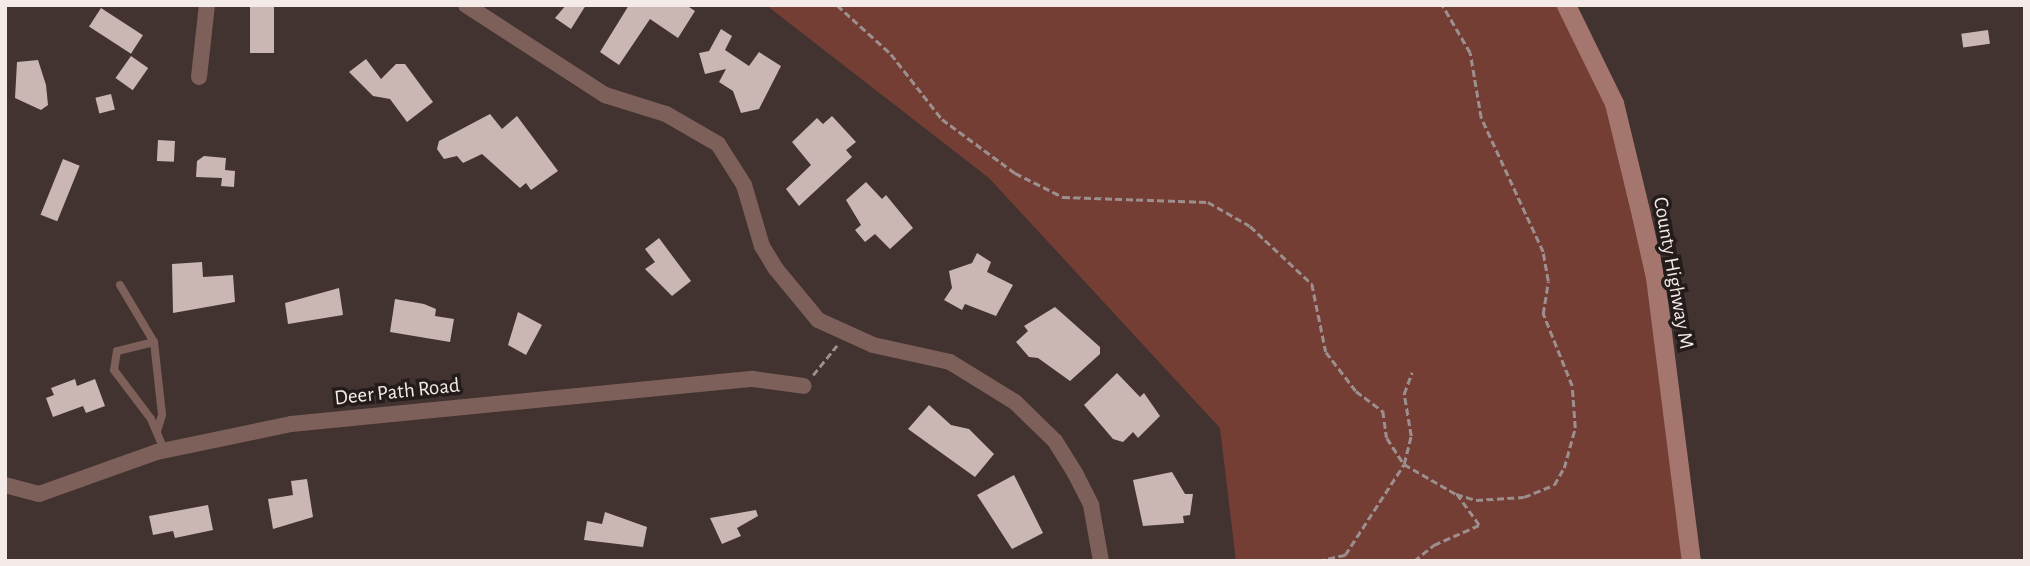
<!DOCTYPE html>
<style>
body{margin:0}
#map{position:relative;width:2030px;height:566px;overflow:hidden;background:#423330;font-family:"Alegreya Sans",sans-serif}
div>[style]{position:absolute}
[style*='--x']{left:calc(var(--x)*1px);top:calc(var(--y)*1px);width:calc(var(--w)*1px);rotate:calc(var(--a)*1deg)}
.green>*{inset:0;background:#743e35}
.building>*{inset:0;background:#cab6b2;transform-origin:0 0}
.path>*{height:2.5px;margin-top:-1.25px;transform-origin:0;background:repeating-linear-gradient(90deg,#9c8f8d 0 7px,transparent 0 10.5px)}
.service>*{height:8px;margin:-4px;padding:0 4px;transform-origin:4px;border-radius:4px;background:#7e605a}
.minor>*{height:16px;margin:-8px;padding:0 8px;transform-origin:8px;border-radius:8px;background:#7e605a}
.secondary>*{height:19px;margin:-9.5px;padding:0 9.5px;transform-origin:9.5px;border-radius:9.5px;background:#a5766d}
span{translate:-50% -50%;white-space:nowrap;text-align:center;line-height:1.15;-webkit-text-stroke:7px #241c1b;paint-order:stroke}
.street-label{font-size:21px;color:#f4eae8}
.frame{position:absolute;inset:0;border:7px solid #f4eae8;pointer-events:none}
</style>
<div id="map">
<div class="green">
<i style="clip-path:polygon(766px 5px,1566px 5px,1625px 144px,1691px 561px,1236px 561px,1220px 428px,989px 178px)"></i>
</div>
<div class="building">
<i style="left:250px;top:5px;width:24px;height:48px"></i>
<i style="clip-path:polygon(566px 5px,586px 5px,571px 29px,555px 18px)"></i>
<i style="clip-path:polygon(629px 5px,686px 5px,695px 11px,678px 38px,650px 19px,619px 65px,600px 52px)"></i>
<i style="left:101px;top:8px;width:50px;height:22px;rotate:33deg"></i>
<i style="clip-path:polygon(721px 29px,732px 36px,725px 50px,749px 66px,759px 52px,781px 66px,759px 109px,741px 113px,733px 91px,719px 82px,726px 69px,705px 74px,699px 53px,709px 51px)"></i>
<i style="left:1988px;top:30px;width:14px;height:27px;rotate:82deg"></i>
<i style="left:131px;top:56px;width:21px;height:27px;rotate:35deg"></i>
<i style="clip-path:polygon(366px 59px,381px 79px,396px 64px,405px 64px,433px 102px,407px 122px,390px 99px,373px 96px,349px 72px)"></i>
<i style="clip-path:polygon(38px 60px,46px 85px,48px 105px,41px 110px,15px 98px,17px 62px)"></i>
<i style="left:111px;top:94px;width:16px;height:16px;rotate:76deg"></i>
<i style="clip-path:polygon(490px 114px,502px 129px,517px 116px,558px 171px,531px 190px,526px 183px,520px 188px,482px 154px,463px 163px,457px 156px,444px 159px,437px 149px,439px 141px)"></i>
<i style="clip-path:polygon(832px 116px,856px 142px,846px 150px,852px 157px,799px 206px,786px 189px,811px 165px,792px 142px,817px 118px,823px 124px)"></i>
<i style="left:158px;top:140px;width:17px;height:21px;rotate:3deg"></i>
<i style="clip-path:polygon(204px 156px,226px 158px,225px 170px,235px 171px,234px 187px,221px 186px,222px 178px,196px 177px,197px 161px)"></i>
<i style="left:63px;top:159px;width:18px;height:60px;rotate:22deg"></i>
<i style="clip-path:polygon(866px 182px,882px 199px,886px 195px,913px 228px,890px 249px,875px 234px,865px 242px,855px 230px,861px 225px,846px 200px)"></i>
<i style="clip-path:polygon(659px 238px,691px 281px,672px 296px,645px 269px,655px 262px,645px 249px)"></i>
<i style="clip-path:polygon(977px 253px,991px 262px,987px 272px,1013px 285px,996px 316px,965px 304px,962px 310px,944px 300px,952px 288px,949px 271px,972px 263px)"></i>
<i style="clip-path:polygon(202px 262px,203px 277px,233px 275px,235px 302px,173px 313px,172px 264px)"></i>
<i style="clip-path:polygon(339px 288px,343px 315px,288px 324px,285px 303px)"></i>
<i style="clip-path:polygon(395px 299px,424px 304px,436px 309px,435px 316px,454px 319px,450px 342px,390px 332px)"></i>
<i style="clip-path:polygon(1055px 307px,1100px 347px,1100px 354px,1070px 381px,1038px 358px,1029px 357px,1016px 342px,1028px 331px,1024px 326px)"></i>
<i style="clip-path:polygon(518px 312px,542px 325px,526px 355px,508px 345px)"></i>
<i style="clip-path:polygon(1117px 373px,1140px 397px,1144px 393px,1160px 416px,1138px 438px,1133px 432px,1123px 442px,1113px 439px,1084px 405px)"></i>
<i style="clip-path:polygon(75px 379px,77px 386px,95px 379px,105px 406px,86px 413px,83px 406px,53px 417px,46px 398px,54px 395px,51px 388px)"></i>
<i style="clip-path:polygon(929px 405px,951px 425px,969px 429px,994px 454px,975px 477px,908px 429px)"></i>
<i style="clip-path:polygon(1172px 472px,1185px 494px,1193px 494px,1190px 515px,1183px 516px,1184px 523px,1143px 526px,1133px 480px)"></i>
<i style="clip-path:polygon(1014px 475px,1043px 533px,1012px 549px,977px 495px)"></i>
<i style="clip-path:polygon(307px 479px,313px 517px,273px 529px,268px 499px,293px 495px,291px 481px)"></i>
<i style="clip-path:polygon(208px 505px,213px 530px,175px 538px,173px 531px,153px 535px,149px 516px)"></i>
<i style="clip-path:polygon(756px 510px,758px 516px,737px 528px,741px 536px,722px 544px,710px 518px)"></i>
<i style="clip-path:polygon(605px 512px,647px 527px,643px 547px,584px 540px,587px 521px,602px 524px)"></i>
</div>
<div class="path">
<i style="--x:837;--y:5;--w:73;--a:42.2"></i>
<i style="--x:891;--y:54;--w:83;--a:51.9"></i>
<i style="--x:942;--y:119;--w:91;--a:36.5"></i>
<i style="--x:1015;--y:173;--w:54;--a:26.6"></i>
<i style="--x:1063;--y:197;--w:145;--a:2"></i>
<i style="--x:1208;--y:202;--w:48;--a:29.7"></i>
<i style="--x:1250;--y:226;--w:85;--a:43.1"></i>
<i style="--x:1312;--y:284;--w:69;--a:78.4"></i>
<i style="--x:1326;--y:352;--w:49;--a:52.4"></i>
<i style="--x:1356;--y:391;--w:34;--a:37"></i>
<i style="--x:1383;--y:411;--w:27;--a:82"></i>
<i style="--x:1387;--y:438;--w:31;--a:57"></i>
<i style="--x:1404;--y:464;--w:60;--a:30"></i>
<i style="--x:1456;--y:494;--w:21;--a:17"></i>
<i style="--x:1476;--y:500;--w:48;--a:-3.6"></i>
<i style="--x:1524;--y:497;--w:32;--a:-22"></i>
<i style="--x:1554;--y:485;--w:20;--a:-60"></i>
<i style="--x:1564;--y:468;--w:41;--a:-74.6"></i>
<i style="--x:1575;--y:428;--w:42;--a:-94.1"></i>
<i style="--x:1572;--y:386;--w:78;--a:-111.9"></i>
<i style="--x:1543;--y:314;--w:33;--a:-81"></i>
<i style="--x:1548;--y:281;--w:29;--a:-100"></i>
<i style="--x:1543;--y:252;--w:148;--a:-114.8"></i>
<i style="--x:1481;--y:118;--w:66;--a:-99.6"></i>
<i style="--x:1470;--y:53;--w:56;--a:-120.3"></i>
<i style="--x:813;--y:375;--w:38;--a:-51"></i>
<i style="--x:1318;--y:561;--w:28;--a:-13"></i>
<i style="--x:1345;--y:555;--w:108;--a:-57"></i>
<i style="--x:1404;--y:464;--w:29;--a:-76"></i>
<i style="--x:1411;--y:436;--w:43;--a:-99.5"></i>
<i style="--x:1404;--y:394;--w:23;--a:-70"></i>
<i style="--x:1414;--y:561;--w:26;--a:-39"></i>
<i style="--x:1434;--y:545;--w:49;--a:-24"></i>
<i style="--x:1479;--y:525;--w:36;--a:-126"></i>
</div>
<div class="service">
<i style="--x:120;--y:285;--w:66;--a:59.2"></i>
<i style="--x:154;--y:342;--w:38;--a:166"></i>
<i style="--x:117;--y:351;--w:19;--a:99"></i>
<i style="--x:114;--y:370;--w:61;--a:52.9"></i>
<i style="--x:151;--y:419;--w:34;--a:67"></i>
<i style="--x:154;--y:342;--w:73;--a:83.7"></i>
<i style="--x:162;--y:415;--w:17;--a:107"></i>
</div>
<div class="minor">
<i style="--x:466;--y:5;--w:166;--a:32.9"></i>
<i style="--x:605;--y:95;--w:64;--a:17.3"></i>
<i style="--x:666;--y:114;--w:60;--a:30"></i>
<i style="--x:718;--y:144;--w:49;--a:57.6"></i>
<i style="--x:744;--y:185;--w:64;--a:73.6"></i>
<i style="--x:762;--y:246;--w:27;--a:59"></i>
<i style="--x:776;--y:269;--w:66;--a:50.5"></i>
<i style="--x:818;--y:320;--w:60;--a:24.4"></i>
<i style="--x:873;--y:345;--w:79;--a:12.4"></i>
<i style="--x:950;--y:362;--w:76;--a:31.6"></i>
<i style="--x:1015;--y:402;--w:56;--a:44.3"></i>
<i style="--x:1055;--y:441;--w:38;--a:58"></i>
<i style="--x:1075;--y:473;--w:36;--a:63"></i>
<i style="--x:1091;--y:505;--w:57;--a:79.9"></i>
<i style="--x:199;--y:77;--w:72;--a:-83.7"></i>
<i style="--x:5;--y:485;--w:35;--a:15"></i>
<i style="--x:39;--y:494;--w:125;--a:-19.6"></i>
<i style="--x:157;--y:452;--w:137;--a:-11.8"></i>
<i style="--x:291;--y:424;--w:464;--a:-5.6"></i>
<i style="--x:753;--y:379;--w:51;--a:7.8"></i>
</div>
<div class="secondary">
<i style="--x:1566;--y:5;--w:109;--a:63.9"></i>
<i style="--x:1614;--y:103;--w:115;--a:76.4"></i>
<i style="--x:1641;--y:215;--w:64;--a:77.3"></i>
<i style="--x:1655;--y:277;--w:286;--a:82.8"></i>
</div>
<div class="street-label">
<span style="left:1673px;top:273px;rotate:80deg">County Highway M</span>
<span style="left:397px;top:392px;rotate:-6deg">Deer Path Road</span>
</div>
<div class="frame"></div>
</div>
